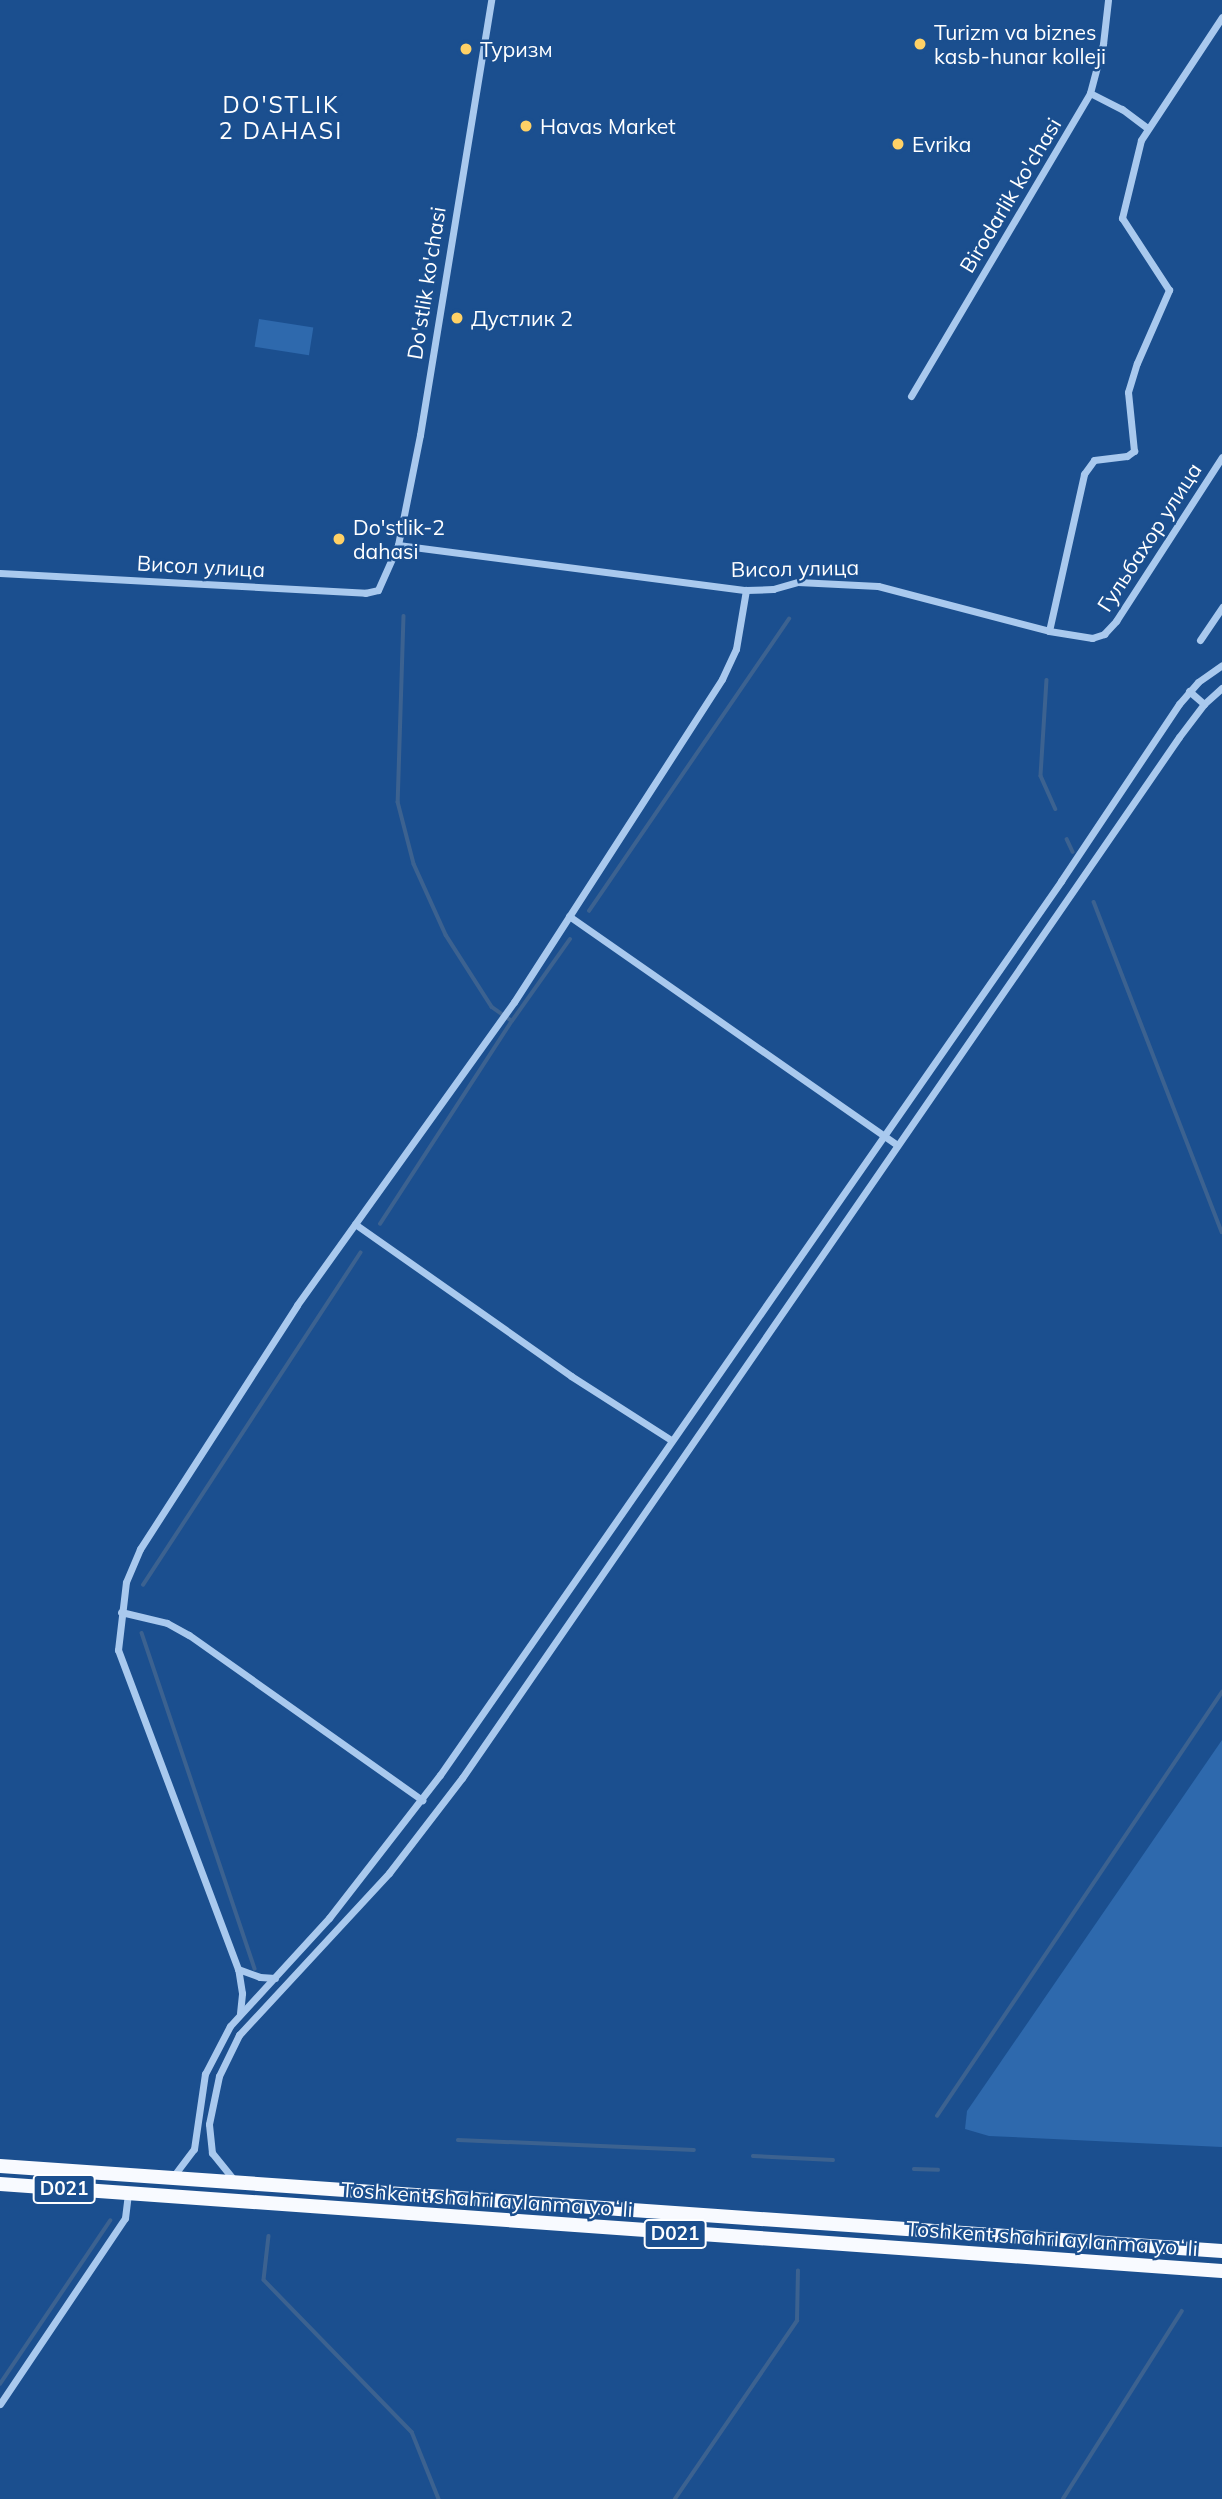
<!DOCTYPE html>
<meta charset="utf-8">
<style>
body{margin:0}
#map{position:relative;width:1222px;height:2499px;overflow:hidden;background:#1b4f8f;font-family:Mulish,sans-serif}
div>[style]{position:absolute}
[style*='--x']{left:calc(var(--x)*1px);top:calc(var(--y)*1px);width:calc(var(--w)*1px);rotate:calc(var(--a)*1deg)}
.green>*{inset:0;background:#2e69ad;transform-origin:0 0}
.stream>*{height:3.5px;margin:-1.75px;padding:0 1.75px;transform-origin:1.75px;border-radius:1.75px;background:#3c6290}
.minor>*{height:7px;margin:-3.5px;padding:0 3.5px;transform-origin:3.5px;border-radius:3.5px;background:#a9c9ee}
.trunk>*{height:14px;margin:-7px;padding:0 7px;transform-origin:7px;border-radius:7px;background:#f8faff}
.dots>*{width:19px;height:19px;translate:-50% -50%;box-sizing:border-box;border:4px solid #1b4f8f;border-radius:50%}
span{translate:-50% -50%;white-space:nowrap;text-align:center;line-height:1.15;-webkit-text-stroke:5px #1b4f8f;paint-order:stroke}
.shield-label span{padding:2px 5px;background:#1b4f8f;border:2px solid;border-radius:5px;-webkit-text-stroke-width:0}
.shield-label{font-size:19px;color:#fff;font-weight:700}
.poi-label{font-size:21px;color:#fff}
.left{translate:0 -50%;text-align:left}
.street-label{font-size:21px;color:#fff}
.neighbourhood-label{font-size:23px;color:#fff;letter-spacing:2px}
</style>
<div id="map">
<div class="green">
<i style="left:259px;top:319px;width:55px;height:28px;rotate:9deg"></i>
<i style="clip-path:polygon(1222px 1740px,1222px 2147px,989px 2136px,965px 2129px,967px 2111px)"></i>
</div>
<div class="stream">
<i style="--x:404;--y:616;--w:186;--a:91.8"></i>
<i style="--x:398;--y:802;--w:64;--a:75.5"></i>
<i style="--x:414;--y:864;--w:78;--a:65.7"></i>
<i style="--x:446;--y:935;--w:85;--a:57.4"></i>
<i style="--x:492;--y:1007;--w:24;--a:35"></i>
<i style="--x:1047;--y:680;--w:96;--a:93.6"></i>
<i style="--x:1041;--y:776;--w:36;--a:66"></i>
<i style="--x:1067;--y:839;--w:14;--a:65"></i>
<i style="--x:1094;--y:902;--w:354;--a:68.8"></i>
<i style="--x:589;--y:911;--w:354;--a:-55.6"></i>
<i style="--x:380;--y:1224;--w:242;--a:-57"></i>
<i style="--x:512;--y:1021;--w:100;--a:-54.7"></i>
<i style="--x:143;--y:1585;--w:397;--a:-56.8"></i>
<i style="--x:142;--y:1633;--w:354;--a:71.4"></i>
<i style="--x:937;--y:2116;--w:511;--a:-56.09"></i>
<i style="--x:458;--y:2140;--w:236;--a:2.4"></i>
<i style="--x:753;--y:2156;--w:80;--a:2.9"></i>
<i style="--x:914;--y:2169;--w:24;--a:2"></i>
<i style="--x:269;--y:2236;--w:44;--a:96.5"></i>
<i style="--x:264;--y:2280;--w:212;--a:45.8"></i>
<i style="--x:412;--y:2432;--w:72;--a:68.1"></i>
<i style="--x:0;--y:2384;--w:197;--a:-56"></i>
<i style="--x:675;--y:2499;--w:216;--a:-55.6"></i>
<i style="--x:797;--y:2321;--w:50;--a:-88.9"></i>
<i style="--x:1063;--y:2499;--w:222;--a:-57.7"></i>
</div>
<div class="minor">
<i style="--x:1090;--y:93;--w:36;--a:27"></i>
<i style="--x:1122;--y:109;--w:31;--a:37"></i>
<i style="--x:911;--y:396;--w:352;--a:-59.4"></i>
<i style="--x:1090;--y:93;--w:51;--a:-75.1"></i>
<i style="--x:1103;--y:44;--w:44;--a:-83.5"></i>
<i style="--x:398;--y:545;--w:351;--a:7.4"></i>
<i style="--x:746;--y:590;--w:27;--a:-2"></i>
<i style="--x:773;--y:589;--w:26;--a:-16"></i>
<i style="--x:798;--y:582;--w:80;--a:2.9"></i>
<i style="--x:878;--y:586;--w:177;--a:14.7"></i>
<i style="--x:1049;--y:631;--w:44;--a:9.2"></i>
<i style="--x:1092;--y:638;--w:13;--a:-18"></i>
<i style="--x:1104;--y:634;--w:18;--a:-47"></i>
<i style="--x:1116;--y:621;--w:195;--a:-57.1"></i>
<i style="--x:0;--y:573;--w:366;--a:3.1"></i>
<i style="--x:365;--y:593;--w:13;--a:-13"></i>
<i style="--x:378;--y:590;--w:49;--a:-66"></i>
<i style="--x:398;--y:545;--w:112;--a:-78.7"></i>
<i style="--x:420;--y:435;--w:441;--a:-80.7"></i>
<i style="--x:1049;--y:631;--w:161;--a:-77.4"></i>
<i style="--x:1084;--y:474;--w:17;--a:-54"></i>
<i style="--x:1094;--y:460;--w:33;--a:-7"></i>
<i style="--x:1127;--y:456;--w:9;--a:-36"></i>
<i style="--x:1134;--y:451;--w:59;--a:-95.8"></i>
<i style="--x:1128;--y:392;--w:30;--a:-73"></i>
<i style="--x:1137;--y:363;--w:80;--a:-66.3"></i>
<i style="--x:1169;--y:290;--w:86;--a:-123.1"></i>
<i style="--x:1122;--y:218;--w:80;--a:-76.3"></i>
<i style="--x:1141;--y:140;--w:147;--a:-56.6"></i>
<i style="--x:1200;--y:640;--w:40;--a:-56"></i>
<i style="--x:1189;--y:691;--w:20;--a:41"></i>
<i style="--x:569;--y:916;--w:400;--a:34.9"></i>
<i style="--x:355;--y:1224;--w:264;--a:35.1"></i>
<i style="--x:571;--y:1376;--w:119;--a:32.6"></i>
<i style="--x:121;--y:1612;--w:47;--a:13.4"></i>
<i style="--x:167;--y:1623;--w:25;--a:29"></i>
<i style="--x:189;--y:1635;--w:286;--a:35.3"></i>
<i style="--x:238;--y:1969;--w:23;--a:20"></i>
<i style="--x:260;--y:1977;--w:15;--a:4"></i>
<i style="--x:240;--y:2013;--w:20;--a:-84"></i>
<i style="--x:242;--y:1993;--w:24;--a:-99"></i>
<i style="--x:238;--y:1969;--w:341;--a:-110.6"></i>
<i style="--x:118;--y:1650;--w:68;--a:-83.3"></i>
<i style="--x:126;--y:1582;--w:36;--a:-67"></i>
<i style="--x:140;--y:1549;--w:290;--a:-57.2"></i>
<i style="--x:297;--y:1305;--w:373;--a:-54.4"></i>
<i style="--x:514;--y:1002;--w:384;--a:-57.2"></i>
<i style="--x:722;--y:679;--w:33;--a:-65"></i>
<i style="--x:736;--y:649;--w:60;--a:-80.4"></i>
<i style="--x:172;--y:2178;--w:36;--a:-53"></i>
<i style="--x:194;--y:2149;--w:76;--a:-81.7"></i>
<i style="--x:205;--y:2074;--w:54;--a:-62.5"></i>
<i style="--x:230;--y:2026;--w:147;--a:-47.5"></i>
<i style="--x:329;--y:1918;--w:181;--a:-52.2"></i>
<i style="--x:440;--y:1775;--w:1089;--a:-55.21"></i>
<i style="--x:1061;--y:881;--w:213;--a:-56.3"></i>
<i style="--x:1179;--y:704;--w:29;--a:-49"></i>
<i style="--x:1198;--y:682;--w:29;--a:-35"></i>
<i style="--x:234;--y:2180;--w:35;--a:-129"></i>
<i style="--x:212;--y:2153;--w:29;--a:-96"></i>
<i style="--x:209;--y:2124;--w:49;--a:-78.2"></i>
<i style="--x:219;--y:2076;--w:46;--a:-64"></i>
<i style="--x:239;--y:2035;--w:221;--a:-47.2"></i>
<i style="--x:389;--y:1873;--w:120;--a:-52.5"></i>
<i style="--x:462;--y:1778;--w:1264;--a:-55.44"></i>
<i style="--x:1179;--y:737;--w:41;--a:-52.9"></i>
<i style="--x:1204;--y:704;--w:24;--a:-42"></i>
<i style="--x:0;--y:2404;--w:224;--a:-56.1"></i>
<i style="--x:125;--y:2218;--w:25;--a:-83"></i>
</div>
<div class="trunk">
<i style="--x:0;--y:2166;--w:1225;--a:3.98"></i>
<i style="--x:0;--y:2184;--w:1225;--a:4.07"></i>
</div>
<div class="dots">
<i style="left:920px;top:44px;background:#ffd166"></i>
<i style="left:466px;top:49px;background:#ffd166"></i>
<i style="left:526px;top:126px;background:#ffd166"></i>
<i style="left:898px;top:144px;background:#ffd166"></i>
<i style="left:457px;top:318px;background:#ffd166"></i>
<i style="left:339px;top:539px;background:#ffd166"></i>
</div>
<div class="shield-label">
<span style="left:64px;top:2189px">D021</span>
<span style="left:675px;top:2234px">D021</span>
</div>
<div class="poi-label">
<span class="left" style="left:934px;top:44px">Turizm va biznes<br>kasb-hunar kolleji</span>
<span class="left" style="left:480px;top:49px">Туризм</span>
<span class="left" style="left:540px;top:126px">Havas Market</span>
<span class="left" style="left:912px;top:144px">Evrika</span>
<span class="left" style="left:471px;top:318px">Дустлик 2</span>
<span class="left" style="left:353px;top:539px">Do'stlik-2<br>dahasi</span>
</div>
<div class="street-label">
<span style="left:1010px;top:195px;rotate:-59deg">Birodarlik ko'chasi</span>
<span style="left:426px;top:283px;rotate:-81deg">Do'stlik ko'chasi</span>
<span style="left:1149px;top:537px;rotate:-57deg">Гульбахор улица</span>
<span style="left:201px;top:566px;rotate:3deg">Висол улица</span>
<span style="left:795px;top:568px;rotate:-1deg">Висол улица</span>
<span style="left:487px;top:2199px;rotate:4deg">Toshkent shahri aylanma yoʻli</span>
<span style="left:1052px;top:2238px;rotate:4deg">Toshkent shahri aylanma yoʻli</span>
</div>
<div class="neighbourhood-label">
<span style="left:281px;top:118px">DO'STLIK<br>2 DAHASI</span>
</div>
</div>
